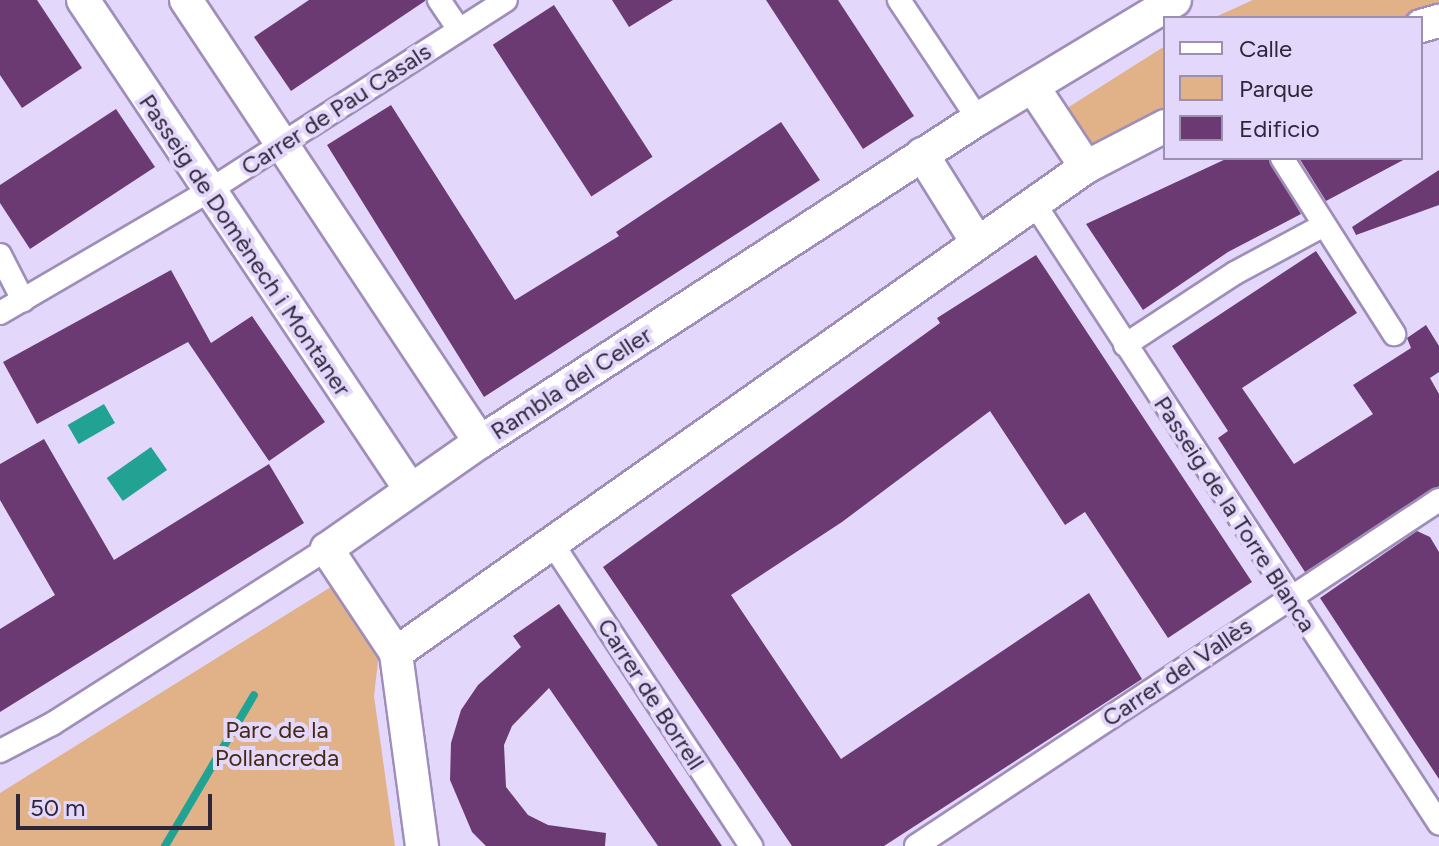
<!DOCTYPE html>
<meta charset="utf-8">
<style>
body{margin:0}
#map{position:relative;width:1439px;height:846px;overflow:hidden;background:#e4d7fc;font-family:Figtree,sans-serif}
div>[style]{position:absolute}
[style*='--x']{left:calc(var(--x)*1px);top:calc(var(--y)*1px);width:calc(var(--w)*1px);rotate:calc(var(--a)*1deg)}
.green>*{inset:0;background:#e1b188}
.water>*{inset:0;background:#22a292;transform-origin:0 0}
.stream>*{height:8px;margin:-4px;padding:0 4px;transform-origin:4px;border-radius:4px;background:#22a292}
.building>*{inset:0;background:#6c3a73;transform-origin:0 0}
.roads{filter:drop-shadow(2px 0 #9f8eb9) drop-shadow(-2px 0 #9f8eb9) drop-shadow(0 2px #9f8eb9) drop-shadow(0 -2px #9f8eb9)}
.street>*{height:22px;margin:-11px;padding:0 11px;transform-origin:11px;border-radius:11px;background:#fff}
.secondary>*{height:32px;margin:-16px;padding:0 16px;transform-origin:16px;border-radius:16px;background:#fff}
span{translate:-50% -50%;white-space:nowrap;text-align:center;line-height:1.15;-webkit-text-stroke:8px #e4d7fc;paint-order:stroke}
.street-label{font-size:24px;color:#2e2739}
.park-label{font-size:24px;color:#452a11}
.legend{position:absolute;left:1163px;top:16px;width:260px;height:144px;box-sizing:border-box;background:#e4d7fc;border:2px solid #9b91ae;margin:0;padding:10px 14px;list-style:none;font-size:24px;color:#2e2739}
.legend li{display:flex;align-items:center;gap:16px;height:40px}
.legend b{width:40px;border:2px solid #9b91ae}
.scale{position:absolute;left:16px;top:794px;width:196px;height:36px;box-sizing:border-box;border:4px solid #2e2739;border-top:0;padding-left:10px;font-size:24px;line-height:28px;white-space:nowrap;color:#2e2739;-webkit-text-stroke:6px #e4d7fc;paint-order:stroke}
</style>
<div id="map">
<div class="green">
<i style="clip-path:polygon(1253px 0,1439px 0,1439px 12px,1418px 18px,1213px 18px)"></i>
<i style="clip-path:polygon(1165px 46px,1165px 107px,1087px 146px,1064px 110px)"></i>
<i style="clip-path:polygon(334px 585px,379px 653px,374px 696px,395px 846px,0 846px,0 793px)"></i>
</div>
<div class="water">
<i style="left:104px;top:404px;width:22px;height:42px;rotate:60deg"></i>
<i style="left:151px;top:447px;width:28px;height:54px;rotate:55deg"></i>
</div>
<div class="stream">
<i style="--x:165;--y:846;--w:175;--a:-59.5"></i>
</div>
<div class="building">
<i style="clip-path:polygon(0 0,37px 0,82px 68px,22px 108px,0 75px)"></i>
<i style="clip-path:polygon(309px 0,425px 0,425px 1px,291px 91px,254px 37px)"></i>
<i style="clip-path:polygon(612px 0,673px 0,629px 27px)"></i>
<i style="clip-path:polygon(766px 0,838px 0,914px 116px,863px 149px)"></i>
<i style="left:554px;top:5px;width:181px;height:73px;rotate:57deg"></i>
<i style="clip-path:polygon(391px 105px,515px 300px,619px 236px,616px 232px,781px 122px,820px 180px,484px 397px,327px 145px)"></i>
<i style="clip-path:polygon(116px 109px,155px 167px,30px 249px,0 203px,0 185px)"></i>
<i style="clip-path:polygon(1228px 158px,1268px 158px,1301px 214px,1228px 252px,1143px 310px,1086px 224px)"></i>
<i style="clip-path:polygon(1299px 158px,1407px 158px,1326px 201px)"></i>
<i style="clip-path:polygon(1439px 170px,1439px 205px,1356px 235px,1352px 227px)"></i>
<i style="clip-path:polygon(1316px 251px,1357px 313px,1242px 388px,1294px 464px,1373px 414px,1353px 385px,1411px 348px,1407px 338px,1426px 325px,1439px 346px,1439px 372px,1430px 378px,1439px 394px,1439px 486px,1305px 572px,1218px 438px,1228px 431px,1172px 346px)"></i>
<i style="clip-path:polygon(1036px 255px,1252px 582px,1168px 638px,1085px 512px,1065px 525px,990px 411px,842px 522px,731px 595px,841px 759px,1089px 593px,1142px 679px,884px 846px,792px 846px,603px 567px,940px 323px,937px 318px)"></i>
<i style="clip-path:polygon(171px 270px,211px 343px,252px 316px,325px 422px,269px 461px,188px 342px,37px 424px,3px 362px)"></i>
<i style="clip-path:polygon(44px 439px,114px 560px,269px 464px,304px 523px,0 712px,0 629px,55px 595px,0 500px,0 464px)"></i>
<i style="clip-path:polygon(1417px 531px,1430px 537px,1439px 552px,1439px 779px,1320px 598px)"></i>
<i style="clip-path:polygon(559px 604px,722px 846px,658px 846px,549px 688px,512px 726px,504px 745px,506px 787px,528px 815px,548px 825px,606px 833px,605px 846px,486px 846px,472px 832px,450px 780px,451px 743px,461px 710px,478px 685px,521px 647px,513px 636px)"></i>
</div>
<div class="roads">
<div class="street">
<i style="--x:439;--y:0;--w:36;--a:56"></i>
<i style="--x:899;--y:0;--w:143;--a:56.4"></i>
<i style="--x:1282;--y:158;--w:209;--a:57.5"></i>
<i style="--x:1034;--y:203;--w:741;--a:56.85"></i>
<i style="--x:0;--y:255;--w:51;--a:62.9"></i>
<i style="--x:0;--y:313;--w:240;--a:-30.3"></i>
<i style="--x:207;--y:192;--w:355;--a:-32.7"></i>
<i style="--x:1125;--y:345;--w:131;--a:-33.2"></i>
<i style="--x:1235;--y:273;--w:101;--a:-28.3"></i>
<i style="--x:552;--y:543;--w:363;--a:56.7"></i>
<i style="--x:0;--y:751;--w:59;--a:-27.4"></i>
<i style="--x:52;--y:724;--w:326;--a:-32.5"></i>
<i style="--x:916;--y:846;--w:627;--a:-33.49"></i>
</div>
<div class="secondary">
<i style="--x:83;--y:0;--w:588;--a:56.23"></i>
<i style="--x:186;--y:0;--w:531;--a:56.37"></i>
<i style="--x:1421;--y:26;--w:19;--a:-16"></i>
<i style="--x:1033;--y:87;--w:96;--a:56.5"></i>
<i style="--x:922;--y:154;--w:104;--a:58"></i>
<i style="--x:396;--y:653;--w:844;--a:-35.16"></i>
<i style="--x:1086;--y:167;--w:89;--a:-27.4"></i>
<i style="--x:422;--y:846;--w:195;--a:-97.7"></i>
<i style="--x:396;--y:653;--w:125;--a:-123.6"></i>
<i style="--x:327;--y:549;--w:187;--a:-35"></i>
<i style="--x:480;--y:442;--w:594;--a:-32.97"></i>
<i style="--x:978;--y:119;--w:230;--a:-31.1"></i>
</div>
</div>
<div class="street-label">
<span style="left:336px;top:109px;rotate:-33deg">Carrer de Pau Casals</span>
<span style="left:245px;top:245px;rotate:56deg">Passeig de Domènech i Montaner</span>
<span style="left:571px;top:383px;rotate:-33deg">Rambla del Celler</span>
<span style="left:1235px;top:514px;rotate:57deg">Passeig de la Torre Blanca</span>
<span style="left:1177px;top:672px;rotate:-34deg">Carrer del Vallès</span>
<span style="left:651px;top:694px;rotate:57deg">Carrer de Borrell</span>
</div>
<div class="park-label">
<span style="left:277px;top:744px">Parc de la<br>Pollancreda</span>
</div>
<ul class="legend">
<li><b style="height:10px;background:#fff"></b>Calle</li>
<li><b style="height:22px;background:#e1b188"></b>Parque</li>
<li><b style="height:22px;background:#6c3a73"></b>Edificio</li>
</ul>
<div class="scale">50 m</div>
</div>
